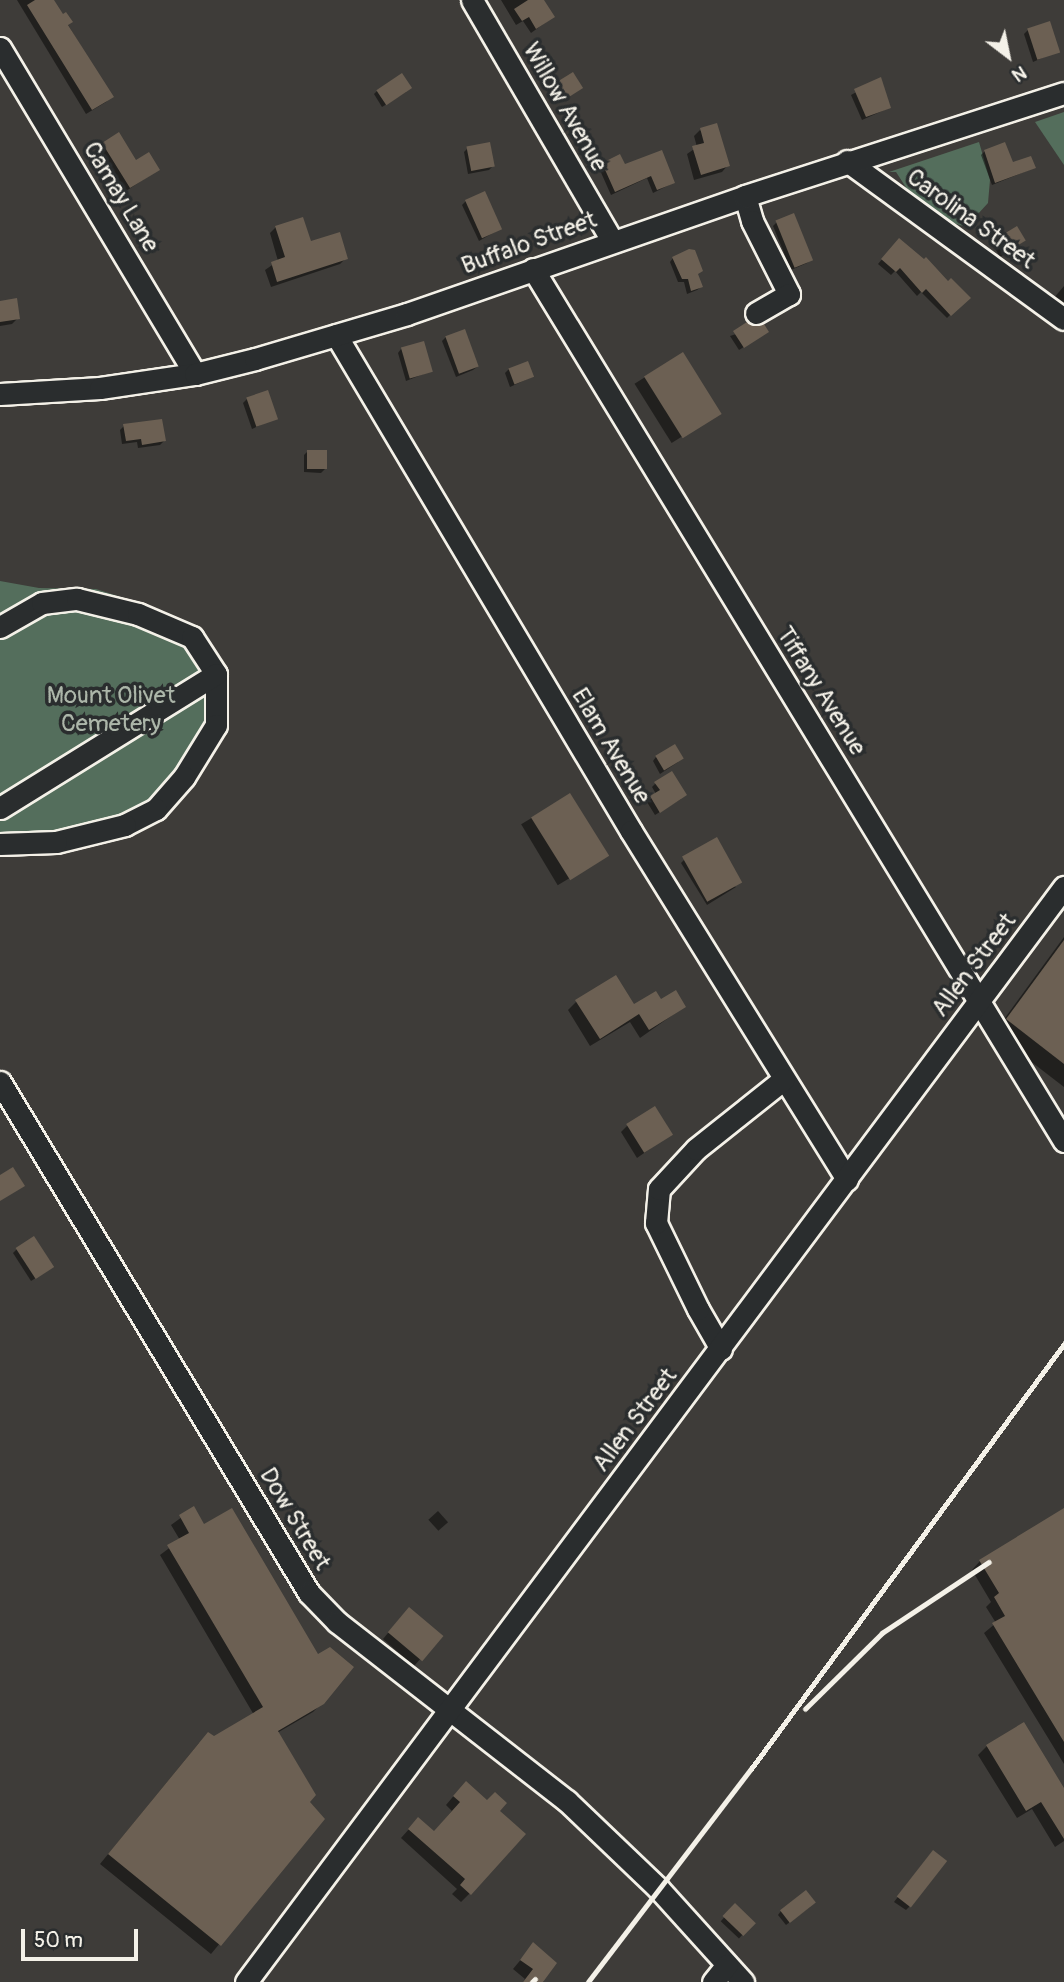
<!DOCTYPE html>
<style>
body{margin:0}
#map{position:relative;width:1064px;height:1982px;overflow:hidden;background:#3e3c39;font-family:Pangolin,sans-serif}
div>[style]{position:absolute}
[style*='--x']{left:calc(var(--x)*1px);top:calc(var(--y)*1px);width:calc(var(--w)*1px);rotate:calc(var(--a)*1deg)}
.green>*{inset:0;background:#546e5c}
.shadow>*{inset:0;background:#0007;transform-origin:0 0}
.building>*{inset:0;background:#6c6053;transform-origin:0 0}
.roads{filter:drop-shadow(2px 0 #f4f1e8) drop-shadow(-2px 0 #f4f1e8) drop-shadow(0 2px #f4f1e8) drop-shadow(0 -2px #f4f1e8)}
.minor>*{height:21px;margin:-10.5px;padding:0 10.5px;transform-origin:10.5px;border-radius:10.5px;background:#2a2d2e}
.rail>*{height:4.5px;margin:-2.25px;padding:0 2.25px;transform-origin:2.25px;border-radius:2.25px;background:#f4f1e8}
span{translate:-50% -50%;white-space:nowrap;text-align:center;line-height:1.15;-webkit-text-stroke:7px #2a2d2e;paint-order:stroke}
.street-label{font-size:24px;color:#f4f1e8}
.park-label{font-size:24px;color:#acb6a9}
.north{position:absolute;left:973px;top:21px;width:70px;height:70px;-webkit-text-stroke:5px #2a2d2e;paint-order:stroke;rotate:148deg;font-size:19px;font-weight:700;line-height:28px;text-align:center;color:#f4f1e8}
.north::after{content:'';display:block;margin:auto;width:24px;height:32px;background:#f4f1e8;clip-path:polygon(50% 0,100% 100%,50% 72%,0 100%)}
.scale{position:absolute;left:21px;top:1929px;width:117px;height:32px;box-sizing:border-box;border:4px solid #f4f1e8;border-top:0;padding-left:9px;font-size:21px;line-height:24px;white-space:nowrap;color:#f4f1e8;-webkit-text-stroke:5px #2a2d2e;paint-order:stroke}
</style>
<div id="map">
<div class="green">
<i style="clip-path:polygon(1064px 112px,1064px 165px,1035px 122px)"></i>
<i style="clip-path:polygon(979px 142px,990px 180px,988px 203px,966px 227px,941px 219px,909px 192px,896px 172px,889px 172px)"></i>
<i style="clip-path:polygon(0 581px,39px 588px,96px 589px,155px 608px,192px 625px,212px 646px,225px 675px,225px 704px,216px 750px,171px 811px,139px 833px,103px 843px,47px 850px,0 847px)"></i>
</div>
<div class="shadow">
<i style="clip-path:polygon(17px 0,53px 0,111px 96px,106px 102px,86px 114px)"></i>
<i style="clip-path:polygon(501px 0,542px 0,553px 17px,531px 33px,523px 21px,516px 25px)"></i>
<i style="clip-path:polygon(1028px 30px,1058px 51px,1033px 62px,1024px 34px)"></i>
<i style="clip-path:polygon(880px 79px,889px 108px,862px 120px,851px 95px)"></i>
<i style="clip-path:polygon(559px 84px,577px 91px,563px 100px,555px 87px)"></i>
<i style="clip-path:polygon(378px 90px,406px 92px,382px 107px,374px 94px)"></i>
<i style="clip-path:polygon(700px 130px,728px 165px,722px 172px,694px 180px,687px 154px,697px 147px,694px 136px)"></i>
<i style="clip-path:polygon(103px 144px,136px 162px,158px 170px,123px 193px,97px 151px)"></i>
<i style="clip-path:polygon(468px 148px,493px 166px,489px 170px,468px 174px,464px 152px)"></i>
<i style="clip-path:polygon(985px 151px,1011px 165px,1034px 168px,992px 185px,981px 155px)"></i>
<i style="clip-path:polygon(603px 164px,624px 166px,673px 183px,653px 193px,647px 178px,611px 195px,599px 168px)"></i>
<i style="clip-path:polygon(466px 201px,500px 229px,479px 241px,462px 205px)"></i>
<i style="clip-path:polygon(777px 222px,811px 259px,807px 263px,791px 270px,773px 226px)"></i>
<i style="clip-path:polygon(276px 227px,346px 258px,340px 264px,271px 287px,265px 270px,278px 261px,270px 233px)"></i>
<i style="clip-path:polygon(996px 241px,1024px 241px,1000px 257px,993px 245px)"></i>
<i style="clip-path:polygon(895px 244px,948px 284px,968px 297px,947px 318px,921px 292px,917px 296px,895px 271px,891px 275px,878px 264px)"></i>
<i style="clip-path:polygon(673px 258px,701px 287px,697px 290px,687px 294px,684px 282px,678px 282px,670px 262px)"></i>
<i style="clip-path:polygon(1064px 286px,1064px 318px,1048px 305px)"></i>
<i style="clip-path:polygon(0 303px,18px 318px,12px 324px,0 326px)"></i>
<i style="clip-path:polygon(755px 328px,763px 335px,739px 350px,730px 336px)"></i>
<i style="clip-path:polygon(446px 337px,477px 367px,473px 370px,456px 377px,442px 341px)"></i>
<i style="clip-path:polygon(401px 349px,431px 371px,406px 381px,398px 353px)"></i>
<i style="left:682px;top:354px;width:70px;height:56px;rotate:58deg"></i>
<i style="clip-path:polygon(509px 369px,532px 377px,510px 387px,505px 373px)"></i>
<i style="clip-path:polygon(247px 399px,276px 418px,252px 429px,243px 403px)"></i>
<i style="clip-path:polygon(124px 426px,164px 441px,160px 445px,138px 448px,137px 442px,122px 444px,120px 430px)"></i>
<i style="clip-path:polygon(308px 451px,325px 469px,321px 473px,304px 472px,304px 455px)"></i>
<i style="clip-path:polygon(656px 757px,678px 762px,660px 774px,653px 761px)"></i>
<i style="clip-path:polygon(656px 783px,681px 799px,655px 815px,647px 802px,656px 794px,652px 787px)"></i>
<i style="left:570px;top:795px;width:71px;height:57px;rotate:59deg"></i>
<i style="clip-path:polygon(685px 859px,736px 887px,707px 905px,681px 863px)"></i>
<i style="clip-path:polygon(1064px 937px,1064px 1087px,994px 1033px)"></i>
<i style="clip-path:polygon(576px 1002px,634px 1007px,660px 1002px,684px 1007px,640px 1038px,630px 1022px,590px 1046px,568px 1010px)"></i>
<i style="clip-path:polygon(627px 1126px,671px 1134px,637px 1158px,621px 1132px)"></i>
<i style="clip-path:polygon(17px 1249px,47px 1271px,31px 1281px,13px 1253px)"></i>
<i style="clip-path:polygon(193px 1509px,203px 1527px,317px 1656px,322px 1703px,313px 1712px,277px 1733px,307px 1802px,323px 1819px,211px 1954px,100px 1864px,199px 1743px,214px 1739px,254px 1715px,160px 1555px,180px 1540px,171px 1525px)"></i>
<i style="clip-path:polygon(1064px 1510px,1064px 1764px,984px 1633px,996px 1623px,986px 1607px,991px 1602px,972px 1570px,980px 1561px)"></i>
<i style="left:438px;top:1511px;width:15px;height:13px;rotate:48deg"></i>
<i style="clip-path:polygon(403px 1615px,441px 1636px,414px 1666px,383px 1639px)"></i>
<i style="clip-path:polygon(987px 1746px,1064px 1792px,1064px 1841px,1055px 1847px,1032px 1809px,1017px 1818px,978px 1755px)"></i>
<i style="clip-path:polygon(457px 1792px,497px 1811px,470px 1893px,461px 1902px,452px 1894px,457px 1889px,401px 1838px,410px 1828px,433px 1833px,452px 1811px,446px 1805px)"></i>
<i style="clip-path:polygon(929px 1856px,909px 1907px,906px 1910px,894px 1902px)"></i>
<i style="left:735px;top:1906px;width:25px;height:21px;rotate:43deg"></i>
<i style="clip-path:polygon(810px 1907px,786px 1925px,778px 1915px,781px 1911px)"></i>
<i style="clip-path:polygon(533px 1945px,542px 1981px,544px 1982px,523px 1982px,525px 1979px,513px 1969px)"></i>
</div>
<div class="building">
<i style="clip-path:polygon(35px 0,54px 0,63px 14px,66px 12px,73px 22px,68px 25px,114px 97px,92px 110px,27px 5px)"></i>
<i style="clip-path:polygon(528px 0,544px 0,555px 17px,536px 29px,529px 17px,522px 21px,514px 9px)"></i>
<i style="left:1050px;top:21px;width:33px;height:24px;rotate:72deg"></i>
<i style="left:573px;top:72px;width:19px;height:19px;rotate:58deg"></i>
<i style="left:402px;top:73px;width:18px;height:31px;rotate:56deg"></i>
<i style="clip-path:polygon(881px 77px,891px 108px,866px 117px,854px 89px)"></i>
<i style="clip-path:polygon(717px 123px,730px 166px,701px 175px,692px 146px,704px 143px,700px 128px)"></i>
<i style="clip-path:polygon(119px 132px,136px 160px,149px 152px,160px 170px,130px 188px,102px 143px)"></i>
<i style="left:490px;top:142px;width:25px;height:24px;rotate:79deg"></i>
<i style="clip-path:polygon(1005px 142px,1013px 162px,1031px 156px,1036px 168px,995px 183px,984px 150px)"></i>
<i style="clip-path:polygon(662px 150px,675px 183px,657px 190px,651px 176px,615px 192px,602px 163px,620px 154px,625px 164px)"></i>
<i style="left:485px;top:191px;width:42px;height:22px;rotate:66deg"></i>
<i style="left:794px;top:213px;width:51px;height:20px;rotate:68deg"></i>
<i style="clip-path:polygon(303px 217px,311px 241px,340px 232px,348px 259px,277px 282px,271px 262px,285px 257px,275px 226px)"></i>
<i style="left:1017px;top:226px;width:17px;height:26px;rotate:59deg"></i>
<i style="clip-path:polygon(899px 238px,924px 259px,926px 257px,948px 281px,951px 278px,971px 298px,951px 316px,926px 289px,922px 293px,900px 268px,896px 272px,881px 259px)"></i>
<i style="clip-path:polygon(689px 249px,695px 250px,703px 271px,698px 274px,703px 287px,691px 291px,688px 279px,682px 279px,672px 257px)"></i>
<i style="clip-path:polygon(17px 298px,20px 319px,0 322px,0 301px)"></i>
<i style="clip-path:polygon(747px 322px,755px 326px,764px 324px,769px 332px,744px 348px,733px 331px)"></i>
<i style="left:465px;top:329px;width:40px;height:21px;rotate:70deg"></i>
<i style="left:424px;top:341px;width:32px;height:24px;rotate:74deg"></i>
<i style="left:683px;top:352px;width:73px;height:46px;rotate:58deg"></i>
<i style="left:528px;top:361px;width:17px;height:21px;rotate:69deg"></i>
<i style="left:268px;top:390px;width:31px;height:23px;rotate:71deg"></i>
<i style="clip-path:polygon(162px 419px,166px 441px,142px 445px,141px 439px,126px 441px,123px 424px)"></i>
<i style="left:307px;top:450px;width:20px;height:19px"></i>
<i style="left:675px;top:744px;width:17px;height:23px;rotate:59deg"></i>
<i style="clip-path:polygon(672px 771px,687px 795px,660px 813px,650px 796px,660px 790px,654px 782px)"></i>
<i style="left:570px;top:793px;width:74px;height:46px;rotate:58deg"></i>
<i style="left:717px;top:837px;width:52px;height:40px;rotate:61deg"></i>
<i style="clip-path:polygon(1064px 940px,1064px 1064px,1006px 1019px)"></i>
<i style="clip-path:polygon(616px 975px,634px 1004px,656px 991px,661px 999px,676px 990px,686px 1007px,649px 1030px,639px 1014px,600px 1039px,575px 1000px)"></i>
<i style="left:655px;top:1106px;width:34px;height:34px;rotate:58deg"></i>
<i style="clip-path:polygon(13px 1167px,25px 1186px,0 1201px,0 1175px)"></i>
<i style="left:34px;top:1236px;width:37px;height:22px;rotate:57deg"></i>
<i style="clip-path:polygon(194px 1506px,204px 1524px,232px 1508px,318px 1654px,330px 1647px,354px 1667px,324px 1704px,278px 1731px,316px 1795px,310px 1802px,325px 1819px,221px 1946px,108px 1854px,208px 1732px,214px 1736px,263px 1707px,167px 1545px,189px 1533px,179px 1515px)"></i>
<i style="clip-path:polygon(1064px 1508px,1064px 1742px,992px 1623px,1005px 1616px,994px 1597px,999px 1593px,979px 1560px)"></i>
<i style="left:409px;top:1607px;width:45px;height:33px;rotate:40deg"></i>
<i style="clip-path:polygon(1024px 1722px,1064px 1788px,1064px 1839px,1041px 1802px,1026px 1811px,986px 1745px)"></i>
<i style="clip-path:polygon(466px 1781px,487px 1800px,495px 1792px,507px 1803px,500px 1811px,526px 1834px,471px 1895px,460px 1885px,465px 1879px,408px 1829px,418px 1817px,434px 1831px,460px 1802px,453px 1796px)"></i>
<i style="left:933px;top:1850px;width:18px;height:59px;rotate:38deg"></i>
<i style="left:806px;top:1890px;width:16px;height:33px;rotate:52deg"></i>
<i style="left:735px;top:1903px;width:29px;height:18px;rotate:44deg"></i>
<i style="clip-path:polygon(533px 1942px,557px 1963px,543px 1982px,523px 1982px,533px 1969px,520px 1960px)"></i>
</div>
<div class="roads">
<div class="minor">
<i style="--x:472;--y:0;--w:279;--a:59.8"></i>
<i style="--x:0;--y:48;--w:380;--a:59.1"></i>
<i style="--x:847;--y:161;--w:268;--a:36.1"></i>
<i style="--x:745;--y:196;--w:26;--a:74"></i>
<i style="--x:752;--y:221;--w:82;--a:63.1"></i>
<i style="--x:789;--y:294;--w:38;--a:150"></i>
<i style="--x:533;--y:269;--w:1021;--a:58.66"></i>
<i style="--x:336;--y:335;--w:577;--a:59.26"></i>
<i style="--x:631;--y:831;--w:410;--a:58.2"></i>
<i style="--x:0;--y:394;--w:100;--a:-3.4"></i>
<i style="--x:100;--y:388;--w:96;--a:-8.4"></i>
<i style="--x:195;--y:374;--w:62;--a:-14"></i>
<i style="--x:255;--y:359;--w:159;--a:-16.5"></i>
<i style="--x:407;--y:314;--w:358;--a:-19.2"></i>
<i style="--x:745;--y:196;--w:335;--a:-17.9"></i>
<i style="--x:0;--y:627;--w:48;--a:-29.7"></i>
<i style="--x:42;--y:603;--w:35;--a:-7"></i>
<i style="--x:77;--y:599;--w:63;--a:13.8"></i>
<i style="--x:138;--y:614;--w:59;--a:23.1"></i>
<i style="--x:192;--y:637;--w:44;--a:57"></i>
<i style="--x:216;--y:674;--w:51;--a:90"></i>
<i style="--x:216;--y:725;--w:61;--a:121.6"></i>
<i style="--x:184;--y:777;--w:43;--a:131.2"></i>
<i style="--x:156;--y:809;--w:35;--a:153"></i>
<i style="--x:125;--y:825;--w:71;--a:166.2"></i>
<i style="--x:56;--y:842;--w:56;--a:178"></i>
<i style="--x:0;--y:808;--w:254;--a:-31.8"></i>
<i style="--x:0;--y:1082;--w:597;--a:58.84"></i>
<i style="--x:309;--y:1593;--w:40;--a:46"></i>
<i style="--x:337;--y:1622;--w:291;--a:37.9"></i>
<i style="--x:567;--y:1801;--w:126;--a:43.7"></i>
<i style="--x:658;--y:1888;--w:127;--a:47.9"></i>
<i style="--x:721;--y:1349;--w:46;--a:-119.9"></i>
<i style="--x:698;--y:1309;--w:96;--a:-116"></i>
<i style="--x:656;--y:1223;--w:34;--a:-85"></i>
<i style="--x:659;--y:1189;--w:54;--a:-47.2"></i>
<i style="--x:696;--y:1149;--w:112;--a:-38.5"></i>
<i style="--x:246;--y:1982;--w:1367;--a:-53.24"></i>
<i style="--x:713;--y:1982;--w:22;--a:-51"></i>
</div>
</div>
<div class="rail">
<i style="--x:805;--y:1709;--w:108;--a:-44.6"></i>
<i style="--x:882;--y:1633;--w:128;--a:-33.6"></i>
<i style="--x:532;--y:1982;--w:4;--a:-45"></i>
<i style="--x:588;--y:1982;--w:268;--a:-52.6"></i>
<i style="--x:751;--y:1769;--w:528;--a:-53.63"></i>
</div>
<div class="street-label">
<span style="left:565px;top:107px;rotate:60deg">Willow Avenue</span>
<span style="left:121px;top:197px;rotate:59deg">Camay Lane</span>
<span style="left:971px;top:219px;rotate:36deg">Carolina Street</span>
<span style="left:529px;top:243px;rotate:-20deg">Buffalo Street</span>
<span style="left:821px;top:691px;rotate:58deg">Tiffany Avenue</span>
<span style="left:611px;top:746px;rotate:59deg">Elam Avenue</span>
<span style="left:974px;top:965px;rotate:-53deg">Allen Street</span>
<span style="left:635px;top:1420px;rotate:-53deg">Allen Street</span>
<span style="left:295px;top:1519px;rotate:59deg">Dow Street</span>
</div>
<div class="park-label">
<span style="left:111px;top:710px">Mount Olivet<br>Cemetery</span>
</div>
<div class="north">N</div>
<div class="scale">50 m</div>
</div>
